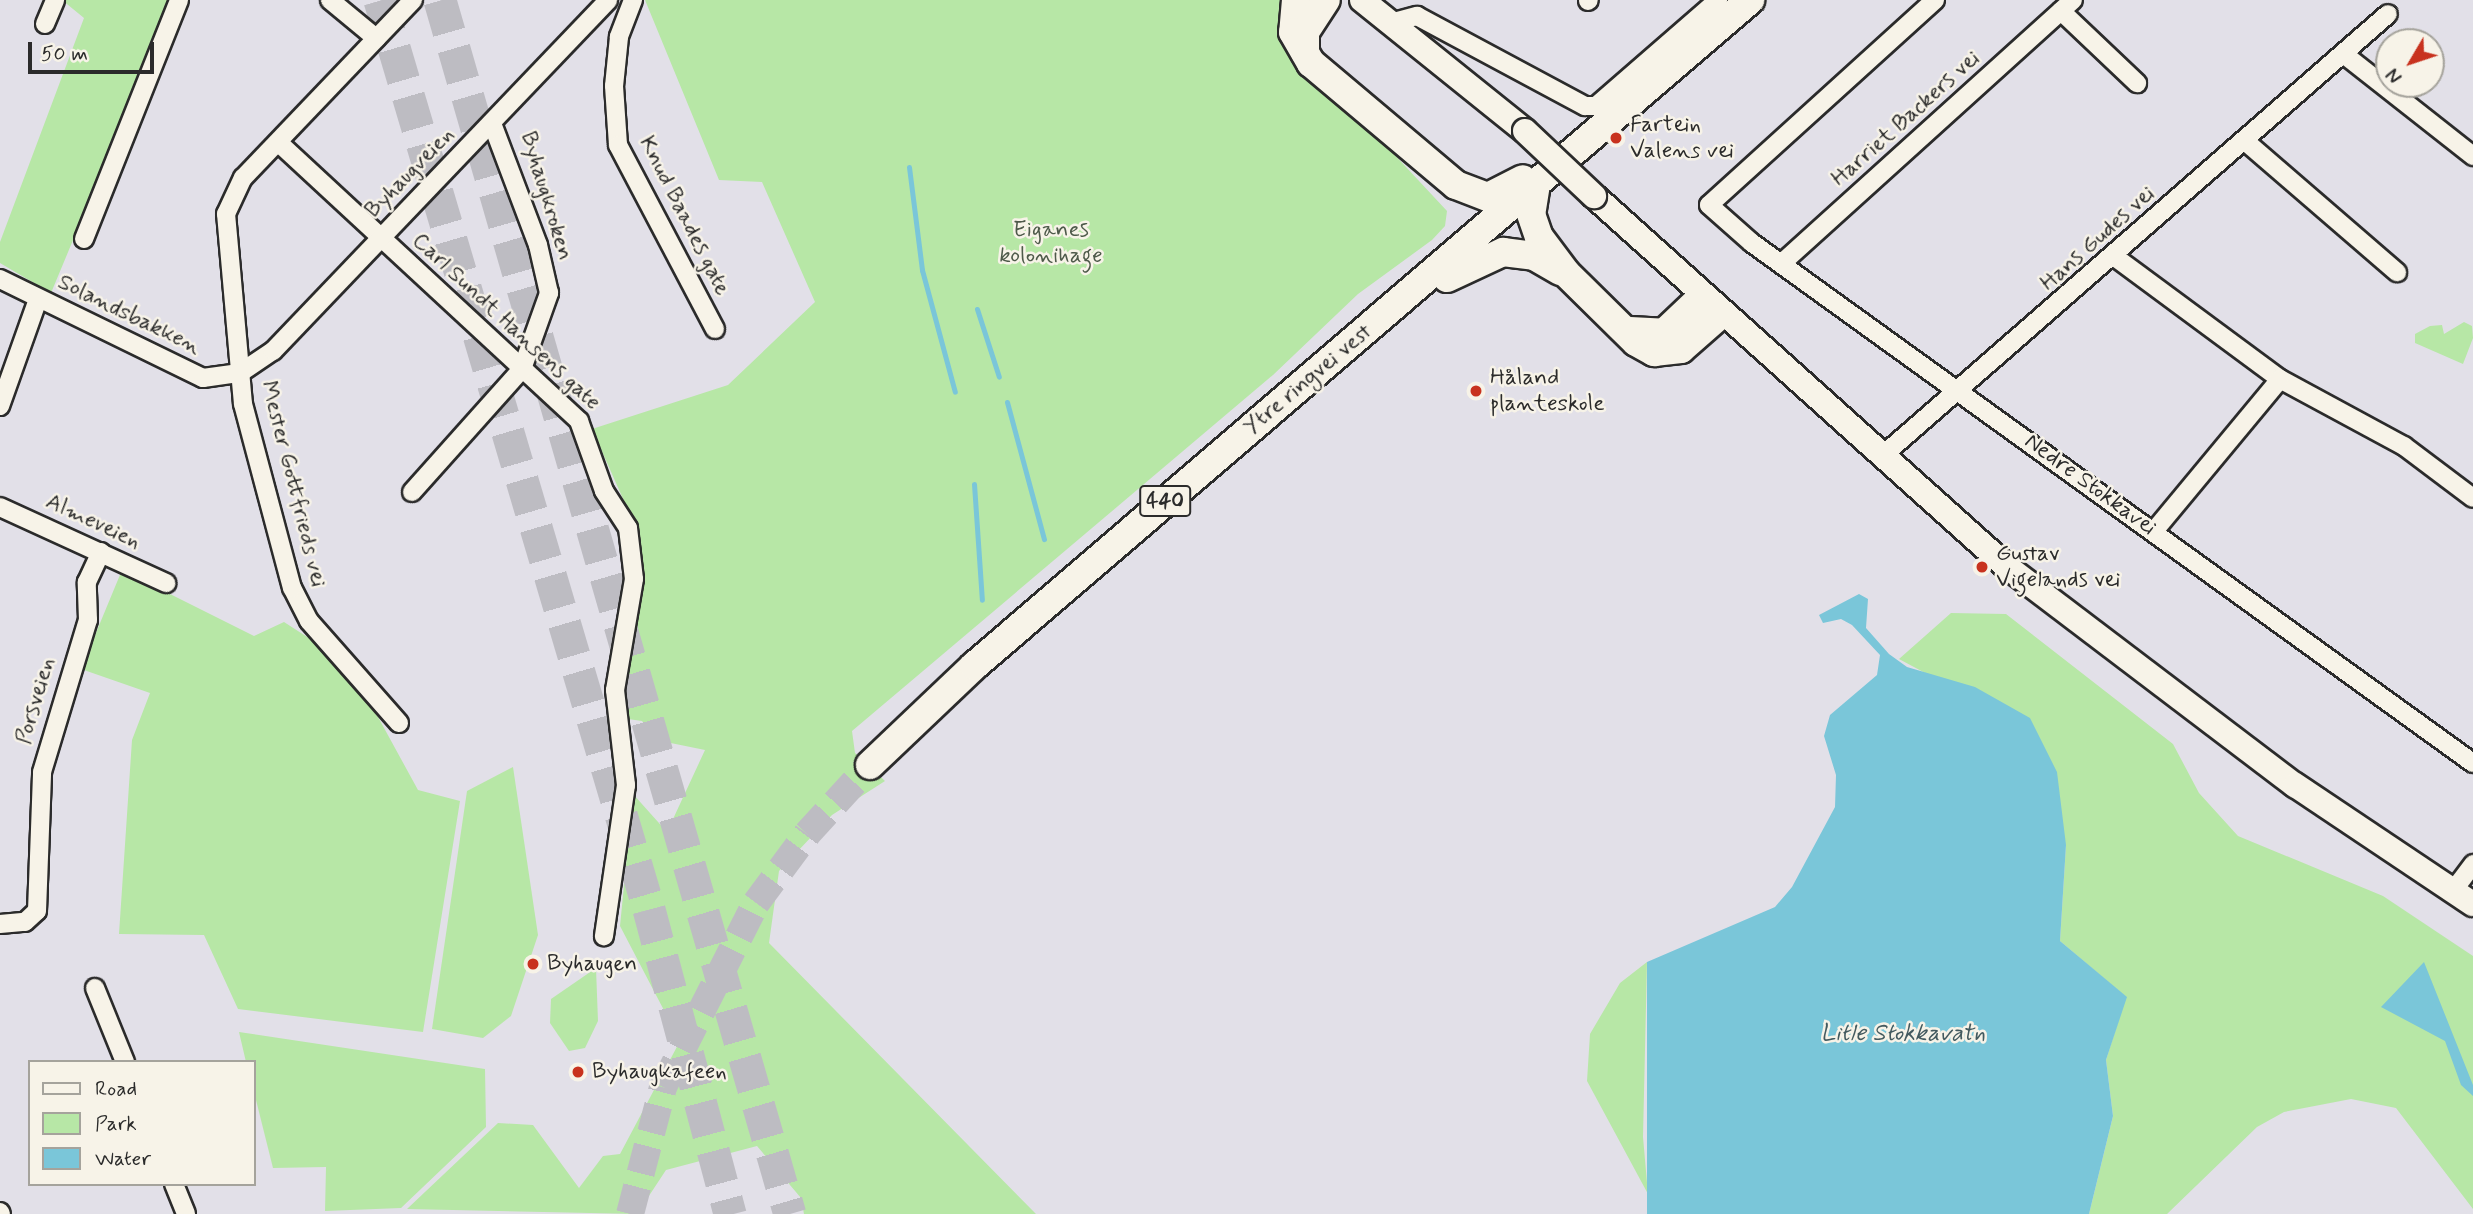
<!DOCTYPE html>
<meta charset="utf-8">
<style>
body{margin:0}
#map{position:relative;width:2473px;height:1214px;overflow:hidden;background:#e2e0e8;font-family:Mynerve,sans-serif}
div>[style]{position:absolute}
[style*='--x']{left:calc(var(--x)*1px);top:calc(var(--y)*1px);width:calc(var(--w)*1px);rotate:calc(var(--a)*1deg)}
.green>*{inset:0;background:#b7e7a6}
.water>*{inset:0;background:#7ac6d9}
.stream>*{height:5px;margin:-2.5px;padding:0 2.5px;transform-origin:2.5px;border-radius:2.5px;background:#7ac6d9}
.primary-tunnel>*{height:28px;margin-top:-14px;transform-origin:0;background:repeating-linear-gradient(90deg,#bdbcc2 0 28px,transparent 0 42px)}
.motorway-tunnel>*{height:33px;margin-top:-16.5px;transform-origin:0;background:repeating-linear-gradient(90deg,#bdbcc2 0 33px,transparent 0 50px)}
.roads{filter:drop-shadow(2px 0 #2b2b2b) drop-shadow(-2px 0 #2b2b2b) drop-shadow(0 2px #2b2b2b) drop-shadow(0 -2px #2b2b2b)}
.minor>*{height:18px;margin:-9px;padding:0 9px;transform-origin:9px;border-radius:9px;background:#f7f3e8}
.secondary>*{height:24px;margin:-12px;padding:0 12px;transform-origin:12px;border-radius:12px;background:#f7f3e8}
.primary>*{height:28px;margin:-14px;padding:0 14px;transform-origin:14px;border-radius:14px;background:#f7f3e8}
.bridges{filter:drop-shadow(2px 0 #2b2b2b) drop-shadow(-2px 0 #2b2b2b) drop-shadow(0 2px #2b2b2b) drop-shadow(0 -2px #2b2b2b)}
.secondary-bridge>*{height:24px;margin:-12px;padding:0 12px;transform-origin:12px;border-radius:12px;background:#f7f3e8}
.dots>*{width:19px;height:19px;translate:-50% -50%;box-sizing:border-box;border:4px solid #f7f3e8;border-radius:50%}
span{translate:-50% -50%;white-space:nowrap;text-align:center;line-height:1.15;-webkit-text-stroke:5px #f7f3e8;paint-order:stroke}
.shield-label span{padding:2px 5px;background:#f7f3e8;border:2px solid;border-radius:5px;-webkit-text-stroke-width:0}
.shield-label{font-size:21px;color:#2b2b2b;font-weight:700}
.street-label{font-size:23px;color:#2b2b2b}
.poi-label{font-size:23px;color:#2b2b2b}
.left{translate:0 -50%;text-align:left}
.park-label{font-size:23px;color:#4e5a4a}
.water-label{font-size:24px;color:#435a5f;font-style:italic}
.legend{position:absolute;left:28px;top:1060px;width:228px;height:126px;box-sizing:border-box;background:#f7f3e8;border:2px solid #a5a39c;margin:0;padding:9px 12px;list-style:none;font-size:21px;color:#2b2b2b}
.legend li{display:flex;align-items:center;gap:14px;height:35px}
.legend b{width:35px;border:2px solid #a5a39c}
.north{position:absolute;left:2375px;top:28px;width:70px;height:70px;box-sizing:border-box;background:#f7f3e8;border:2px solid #a5a39c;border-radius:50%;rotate:231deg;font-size:19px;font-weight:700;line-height:28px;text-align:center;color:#2b2b2b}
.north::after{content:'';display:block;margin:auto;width:24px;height:32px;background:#c8321e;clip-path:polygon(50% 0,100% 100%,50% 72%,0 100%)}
.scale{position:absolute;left:28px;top:42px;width:126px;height:32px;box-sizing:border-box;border:4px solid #2b2b2b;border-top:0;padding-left:9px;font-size:21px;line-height:24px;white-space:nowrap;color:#2b2b2b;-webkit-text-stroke:5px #f7f3e8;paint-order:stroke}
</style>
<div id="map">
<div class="green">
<i style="clip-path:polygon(62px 0,173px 0,51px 293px,0 263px,0 242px,84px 18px)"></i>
<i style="clip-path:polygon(645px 0,1286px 0,1283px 10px,1378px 137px,1447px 211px,1445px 226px,1432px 240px,1358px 294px,1273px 375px,852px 731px,855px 753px,885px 781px,832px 815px,779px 871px,769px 943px,1036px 1214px,804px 1214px,801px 1198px,757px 1146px,666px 1170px,637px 1214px,407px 1209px,498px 1123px,533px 1125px,579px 1188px,603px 1156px,620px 1154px,680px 1041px,620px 926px,633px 794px,667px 832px,705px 750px,656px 740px,642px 721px,621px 718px,639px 591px,624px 501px,592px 429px,728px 385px,815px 302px,762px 182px,719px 180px)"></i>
<i style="clip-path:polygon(2464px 322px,2472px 326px,2473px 338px,2463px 364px,2415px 343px,2415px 334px,2430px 326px,2442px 325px,2444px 334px)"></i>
<i style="clip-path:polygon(122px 570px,254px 636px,284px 622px,349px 664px,418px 790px,460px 801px,423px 1032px,238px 1009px,204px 935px,119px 934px,132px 740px,150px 693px,81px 669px)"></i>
<i style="clip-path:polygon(1951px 613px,2006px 614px,2173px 744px,2199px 793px,2238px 836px,2383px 896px,2473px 956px,2473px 1209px,2396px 1108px,2351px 1099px,2284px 1112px,2257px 1127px,2167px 1214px,2089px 1214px,2113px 1116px,2106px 1060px,2126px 997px,2060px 941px,2066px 845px,1927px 674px,1899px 659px)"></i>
<i style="clip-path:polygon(513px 767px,538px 935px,511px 1016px,483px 1038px,432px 1029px,467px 791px)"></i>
<i style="clip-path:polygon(1647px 962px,1643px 1137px,1648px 1194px,1587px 1081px,1590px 1034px,1620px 983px)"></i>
<i style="clip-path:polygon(596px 968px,598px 1021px,585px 1048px,569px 1051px,550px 1023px,551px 999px)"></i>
<i style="clip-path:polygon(239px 1032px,485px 1069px,486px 1127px,401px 1208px,325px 1211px,326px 1167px,273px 1168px,254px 1092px,254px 1062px,246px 1062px)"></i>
</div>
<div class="water">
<i style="clip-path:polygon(1859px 594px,1868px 599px,1866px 628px,1889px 654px,1907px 667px,1975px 687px,2030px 718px,2057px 772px,2066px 845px,2060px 941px,2127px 997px,2106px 1060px,2113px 1116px,2089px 1214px,1647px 1214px,1647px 962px,1775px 907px,1792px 887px,1835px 807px,1836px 775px,1824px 736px,1830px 715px,1877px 675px,1880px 655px,1852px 625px,1841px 619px,1823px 623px,1819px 615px)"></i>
<i style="clip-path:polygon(2424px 962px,2473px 1085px,2473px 1096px,2461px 1085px,2445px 1041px,2381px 1007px)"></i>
</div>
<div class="stream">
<i style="--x:909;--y:167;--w:104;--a:82.8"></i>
<i style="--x:922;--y:270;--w:126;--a:74.9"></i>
<i style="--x:977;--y:309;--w:71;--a:72.1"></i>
<i style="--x:1007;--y:402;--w:142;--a:74.9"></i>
<i style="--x:974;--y:484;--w:116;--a:86.1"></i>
</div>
<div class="primary-tunnel">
<i style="--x:630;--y:1214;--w:131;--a:-75.4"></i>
<i style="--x:663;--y:1087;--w:206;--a:-63.2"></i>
<i style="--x:756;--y:903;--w:86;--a:-53.5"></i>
<i style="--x:807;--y:834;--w:93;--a:-47.6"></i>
</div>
<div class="motorway-tunnel">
<i style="--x:380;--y:0;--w:948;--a:73.51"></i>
<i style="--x:649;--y:909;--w:316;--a:75.1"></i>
<i style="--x:440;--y:0;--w:1263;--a:73.92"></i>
</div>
<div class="roads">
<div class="minor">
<i style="--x:330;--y:0;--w:60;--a:39.6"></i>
<i style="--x:633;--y:0;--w:40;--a:111"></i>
<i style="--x:619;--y:37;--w:49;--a:95.8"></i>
<i style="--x:614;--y:86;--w:59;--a:86.1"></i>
<i style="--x:618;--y:145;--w:208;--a:62.2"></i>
<i style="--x:1935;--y:0;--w:305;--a:137.8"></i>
<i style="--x:1709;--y:205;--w:57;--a:41.5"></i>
<i style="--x:1752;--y:243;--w:889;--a:35.8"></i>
<i style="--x:1588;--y:1;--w:1;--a:-45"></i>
<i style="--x:2061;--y:11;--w:105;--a:43.5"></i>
<i style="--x:1394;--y:22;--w:24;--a:-15"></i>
<i style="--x:1417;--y:16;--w:191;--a:28.2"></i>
<i style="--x:1585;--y:106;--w:11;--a:0"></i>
<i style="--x:1596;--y:106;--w:162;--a:-41"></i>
<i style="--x:45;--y:24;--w:26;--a:-67"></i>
<i style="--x:2346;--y:56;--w:162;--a:38.2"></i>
<i style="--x:2245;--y:141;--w:201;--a:40.8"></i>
<i style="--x:279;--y:143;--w:409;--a:42.8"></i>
<i style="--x:579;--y:421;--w:74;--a:70.3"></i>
<i style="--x:604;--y:491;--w:44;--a:57"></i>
<i style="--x:628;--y:528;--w:51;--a:83.3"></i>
<i style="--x:634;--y:579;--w:113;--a:99.7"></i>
<i style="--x:615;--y:690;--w:96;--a:83.4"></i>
<i style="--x:626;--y:785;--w:153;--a:98.3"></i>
<i style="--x:84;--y:239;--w:257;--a:-68.3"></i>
<i style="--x:2115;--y:257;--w:205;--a:36.5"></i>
<i style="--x:2280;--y:379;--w:141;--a:28.4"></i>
<i style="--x:2404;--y:446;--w:86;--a:37"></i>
<i style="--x:1782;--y:263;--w:392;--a:-42.1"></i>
<i style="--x:0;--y:279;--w:226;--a:26"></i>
<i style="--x:203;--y:378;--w:37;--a:-8"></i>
<i style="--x:240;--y:373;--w:40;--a:-34"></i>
<i style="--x:273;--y:351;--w:485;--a:-46.3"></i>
<i style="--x:0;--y:406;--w:114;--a:-70.4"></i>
<i style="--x:1881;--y:457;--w:673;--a:-41.15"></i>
<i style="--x:412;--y:492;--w:165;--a:-48.2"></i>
<i style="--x:522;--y:369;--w:81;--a:-70.4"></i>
<i style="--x:549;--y:293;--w:49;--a:-102.9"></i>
<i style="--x:538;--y:245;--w:130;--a:-110.7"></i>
<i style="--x:0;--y:507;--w:183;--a:24.6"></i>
<i style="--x:2154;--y:531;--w:197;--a:-50.3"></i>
<i style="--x:399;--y:723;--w:136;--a:-131.4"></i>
<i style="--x:309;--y:621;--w:37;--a:-117"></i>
<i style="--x:292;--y:588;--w:190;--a:-104.9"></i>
<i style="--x:243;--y:404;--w:191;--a:-95.1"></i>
<i style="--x:226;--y:214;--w:40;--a:-65"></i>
<i style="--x:243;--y:178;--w:246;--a:-46.3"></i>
<i style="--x:2453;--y:891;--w:34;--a:-53"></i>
<i style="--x:0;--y:924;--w:25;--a:-5"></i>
<i style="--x:25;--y:922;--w:16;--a:-43"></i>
<i style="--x:37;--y:911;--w:139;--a:-87.9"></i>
<i style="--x:42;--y:772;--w:159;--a:-73.2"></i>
<i style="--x:88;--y:620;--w:38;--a:-92"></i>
<i style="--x:87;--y:582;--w:33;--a:-65"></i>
<i style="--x:95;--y:988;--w:80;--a:67.9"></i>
<i style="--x:174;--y:1184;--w:32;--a:68"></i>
<i style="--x:0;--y:1212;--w:2;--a:63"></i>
</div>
<div class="secondary">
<i style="--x:1362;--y:0;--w:209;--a:38.8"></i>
<i style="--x:1594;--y:196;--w:554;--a:41.93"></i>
<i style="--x:2006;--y:566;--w:363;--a:37.2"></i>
<i style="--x:2295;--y:785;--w:214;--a:33.8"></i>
</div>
<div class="primary">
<i style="--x:1296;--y:0;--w:32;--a:95"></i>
<i style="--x:1293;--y:32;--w:36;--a:60"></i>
<i style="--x:1311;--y:63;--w:189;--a:40.1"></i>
<i style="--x:1456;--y:185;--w:34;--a:21"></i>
<i style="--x:1488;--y:197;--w:39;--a:-27"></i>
<i style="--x:1305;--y:52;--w:20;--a:-90"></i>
<i style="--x:1305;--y:32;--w:38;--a:-57"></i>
<i style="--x:1536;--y:184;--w:30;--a:99"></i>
<i style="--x:1531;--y:214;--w:24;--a:71"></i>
<i style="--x:1539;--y:237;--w:45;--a:53.1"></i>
<i style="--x:1566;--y:273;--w:98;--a:44.6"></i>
<i style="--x:1636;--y:342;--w:21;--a:29"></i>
<i style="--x:1654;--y:352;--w:27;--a:-6"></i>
<i style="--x:1681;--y:349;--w:53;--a:-41.2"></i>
<i style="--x:1447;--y:278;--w:62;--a:-24.9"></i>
<i style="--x:1503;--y:252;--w:31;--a:7"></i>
<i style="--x:1534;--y:256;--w:30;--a:30"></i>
<i style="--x:1630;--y:331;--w:34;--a:3"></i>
<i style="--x:1664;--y:333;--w:52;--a:-43.5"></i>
<i style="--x:870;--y:765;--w:144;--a:-43.6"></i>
<i style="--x:974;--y:666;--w:1023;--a:-40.64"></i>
</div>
</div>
<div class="bridges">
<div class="secondary-bridge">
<i style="--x:1525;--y:131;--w:95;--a:43.3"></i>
</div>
</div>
<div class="dots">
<i style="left:1616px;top:138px;background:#c8321e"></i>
<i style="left:1476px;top:391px;background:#c8321e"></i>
<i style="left:1982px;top:567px;background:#c8321e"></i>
<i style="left:533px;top:964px;background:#c8321e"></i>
<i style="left:578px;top:1072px;background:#c8321e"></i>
</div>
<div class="shield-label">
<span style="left:1165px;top:501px">440</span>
</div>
<div class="street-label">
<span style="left:1906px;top:119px;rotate:-42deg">Harriet Backers vei</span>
<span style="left:410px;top:173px;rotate:-46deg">Byhaugveien</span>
<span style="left:546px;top:196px;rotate:73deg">Byhaugkroken</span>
<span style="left:684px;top:216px;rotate:63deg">Knud Baades gate</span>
<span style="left:2098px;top:239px;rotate:-42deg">Hans Gudes vei</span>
<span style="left:129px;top:315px;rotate:26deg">Solandsbakken</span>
<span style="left:506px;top:322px;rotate:43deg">Carl Sundt Hansens gate</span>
<span style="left:1308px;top:380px;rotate:-40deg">Ytre ringvei vest</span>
<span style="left:293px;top:484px;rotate:76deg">Mester Gottfrieds vei</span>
<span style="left:2090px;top:485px;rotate:36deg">Nedre Stokkavei</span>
<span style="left:93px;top:522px;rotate:25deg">Almeveien</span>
<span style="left:36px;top:701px;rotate:-74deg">Porsveien</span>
</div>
<div class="poi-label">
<span class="left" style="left:1630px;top:138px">Fartein<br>Valens vei</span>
<span class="left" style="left:1490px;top:391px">Håland<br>planteskole</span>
<span class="left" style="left:1996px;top:567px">Gustav<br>Vigelands vei</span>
<span class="left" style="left:547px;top:964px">Byhaugen</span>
<span class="left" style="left:592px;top:1072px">Byhaugkafeen</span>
</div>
<div class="park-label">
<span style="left:1051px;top:243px">Eiganes<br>kolonihage</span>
</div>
<div class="water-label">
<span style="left:1903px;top:1034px">Litle Stokkavatn</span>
</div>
<ul class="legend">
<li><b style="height:9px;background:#f7f3e8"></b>Road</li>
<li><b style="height:19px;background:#b7e7a6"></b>Park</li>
<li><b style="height:19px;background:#7ac6d9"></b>Water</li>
</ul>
<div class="north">N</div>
<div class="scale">50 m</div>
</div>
